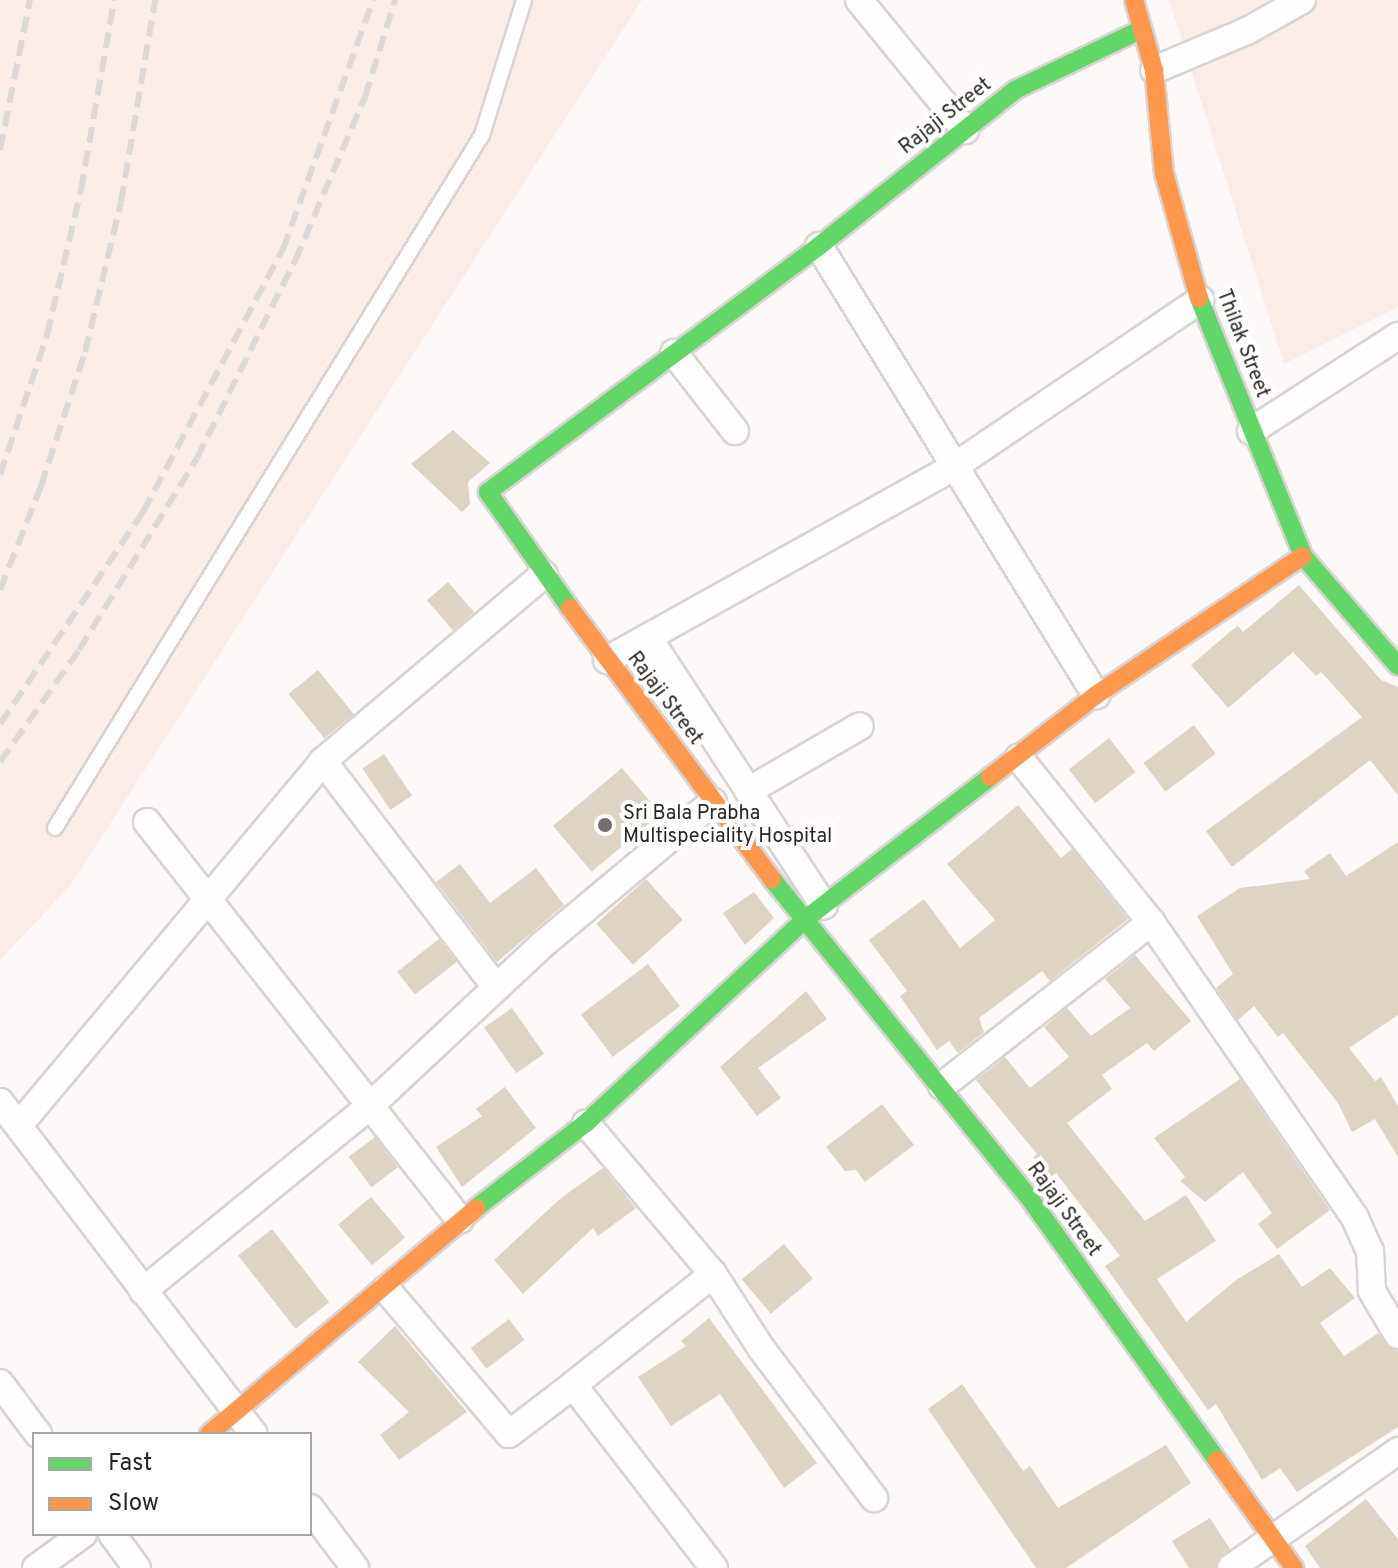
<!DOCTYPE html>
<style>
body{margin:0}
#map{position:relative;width:1398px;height:1568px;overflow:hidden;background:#fdf9f8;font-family:Overpass,sans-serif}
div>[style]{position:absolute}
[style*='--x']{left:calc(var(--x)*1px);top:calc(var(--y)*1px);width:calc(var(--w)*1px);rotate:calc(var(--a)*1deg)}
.built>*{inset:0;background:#faede8}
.building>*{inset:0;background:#ded4c4;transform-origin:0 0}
.roads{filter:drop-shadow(2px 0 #d9d4d2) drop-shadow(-2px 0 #d9d4d2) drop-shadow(0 2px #d9d4d2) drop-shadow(0 -2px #d9d4d2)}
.lane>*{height:14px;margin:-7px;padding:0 7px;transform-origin:7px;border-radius:7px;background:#fffefe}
.street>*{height:26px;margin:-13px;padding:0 13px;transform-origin:13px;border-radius:13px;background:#fffefe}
.fast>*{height:18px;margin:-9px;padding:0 9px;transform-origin:9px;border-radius:9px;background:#63d668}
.slow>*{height:18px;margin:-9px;padding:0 9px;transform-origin:9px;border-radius:9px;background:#ff974d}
.rail>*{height:6px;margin-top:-3px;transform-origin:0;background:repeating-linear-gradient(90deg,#dbdad9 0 16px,transparent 0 24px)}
.dots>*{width:22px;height:22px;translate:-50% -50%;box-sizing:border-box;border:4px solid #fff;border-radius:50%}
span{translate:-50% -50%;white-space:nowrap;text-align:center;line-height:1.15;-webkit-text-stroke:8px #fff;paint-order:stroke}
.street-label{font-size:20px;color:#2b2522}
.poi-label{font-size:20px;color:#2b2522}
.left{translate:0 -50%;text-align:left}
.legend{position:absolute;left:32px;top:1432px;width:280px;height:104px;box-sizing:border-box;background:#fff;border:2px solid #aaa8a7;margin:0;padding:10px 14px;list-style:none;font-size:24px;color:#2b2522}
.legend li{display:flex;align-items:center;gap:16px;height:40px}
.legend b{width:40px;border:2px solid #aaa8a7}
</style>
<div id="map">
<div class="built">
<i style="clip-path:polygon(0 0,642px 0,70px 886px,0 960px)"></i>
<i style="clip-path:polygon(1169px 0,1398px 0,1398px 307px,1284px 364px)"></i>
</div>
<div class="building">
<i style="clip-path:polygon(453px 430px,490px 463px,468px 482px,470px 504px,462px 512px,411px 464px)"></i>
<i style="left:448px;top:582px;width:40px;height:28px;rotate:49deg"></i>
<i style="clip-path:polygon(1299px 585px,1381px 680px,1398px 687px,1398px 795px,1370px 760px,1232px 867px,1206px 831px,1362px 717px,1321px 672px,1316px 676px,1293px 652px,1228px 708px,1191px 665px,1231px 631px,1238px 626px,1243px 632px)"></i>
<i style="left:318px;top:670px;width:57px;height:38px;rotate:51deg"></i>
<i style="left:1194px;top:725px;width:36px;height:63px;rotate:53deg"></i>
<i style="left:1109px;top:738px;width:43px;height:51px;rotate:52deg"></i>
<i style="left:384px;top:754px;width:50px;height:26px;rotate:56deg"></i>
<i style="left:622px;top:768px;width:60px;height:90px;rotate:50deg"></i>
<i style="clip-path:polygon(1018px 805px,1061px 858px,1072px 849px,1128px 919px,1050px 981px,1042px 971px,979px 1018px,984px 1032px,958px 1053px,949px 1041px,937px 1050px,900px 996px,907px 991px,869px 940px,924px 899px,960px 948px,995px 920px,947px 864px)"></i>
<i style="clip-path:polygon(1398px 842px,1398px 1015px,1349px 1048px,1375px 1081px,1381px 1077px,1398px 1106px,1398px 1157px,1375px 1119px,1352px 1132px,1338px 1103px,1283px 1033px,1278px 1037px,1254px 1006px,1238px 1020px,1216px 988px,1233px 974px,1197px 916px,1240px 888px,1310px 879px,1304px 871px,1330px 853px,1346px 876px)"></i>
<i style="clip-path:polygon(460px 864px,490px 903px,536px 868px,564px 905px,497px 962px,436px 882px)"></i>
<i style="left:646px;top:879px;width:55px;height:67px;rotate:48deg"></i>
<i style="clip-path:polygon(754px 892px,774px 918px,745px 945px,723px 913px)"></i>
<i style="left:439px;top:939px;width:29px;height:53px;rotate:52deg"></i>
<i style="clip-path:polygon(1135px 955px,1191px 1021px,1154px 1051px,1147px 1043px,1102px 1075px,1112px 1089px,1067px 1123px,1145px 1221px,1186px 1195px,1216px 1241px,1157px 1279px,1186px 1322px,1236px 1280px,1279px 1254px,1302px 1287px,1330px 1268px,1355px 1298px,1320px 1323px,1344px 1356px,1378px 1333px,1398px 1351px,1398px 1427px,1297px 1492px,1280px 1468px,1262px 1480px,1216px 1404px,1208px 1410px,1105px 1266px,1120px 1256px,1056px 1173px,1049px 1178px,1033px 1157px,1037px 1154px,976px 1080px,1005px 1057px,1030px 1088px,1069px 1057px,1044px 1027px,1067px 1008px,1091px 1036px,1130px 1008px,1105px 979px)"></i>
<i style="left:648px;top:964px;width:53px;height:84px;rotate:53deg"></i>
<i style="clip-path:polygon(806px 991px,827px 1019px,758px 1068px,781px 1098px,757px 1116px,720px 1067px)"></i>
<i style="left:512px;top:1008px;width:56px;height:34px;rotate:55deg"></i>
<i style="clip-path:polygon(1240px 1079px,1330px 1210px,1277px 1249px,1258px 1224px,1272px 1213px,1243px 1172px,1205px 1202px,1180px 1181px,1185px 1177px,1154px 1138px)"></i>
<i style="clip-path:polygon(505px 1087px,536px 1128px,462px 1187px,436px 1147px,482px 1116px,476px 1109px)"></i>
<i style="clip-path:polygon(882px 1104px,914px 1145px,865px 1182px,856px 1170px,845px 1171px,826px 1147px)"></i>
<i style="left:375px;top:1137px;width:38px;height:33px;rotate:53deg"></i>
<i style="clip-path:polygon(603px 1168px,636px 1208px,598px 1236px,593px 1228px,523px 1294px,494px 1260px,561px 1198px)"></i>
<i style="left:371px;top:1197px;width:53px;height:43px;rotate:50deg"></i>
<i style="left:272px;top:1229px;width:93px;height:43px;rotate:52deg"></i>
<i style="left:784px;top:1244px;width:45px;height:55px;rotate:50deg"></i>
<i style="clip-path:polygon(709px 1318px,817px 1463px,784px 1488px,720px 1394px,671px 1426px,638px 1377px,686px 1346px,681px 1341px)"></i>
<i style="left:509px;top:1319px;width:26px;height:48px;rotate:53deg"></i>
<i style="clip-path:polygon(395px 1326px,467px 1412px,399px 1460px,380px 1435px,409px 1412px,358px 1362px)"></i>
<i style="clip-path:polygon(962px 1384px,1023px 1471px,1030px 1466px,1058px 1508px,1166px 1445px,1191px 1483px,1066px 1568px,1036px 1568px,928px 1409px)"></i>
<i style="clip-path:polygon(1366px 1499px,1398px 1539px,1398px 1568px,1320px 1568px,1305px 1546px)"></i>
<i style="clip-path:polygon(1210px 1518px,1230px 1549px,1215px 1568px,1189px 1568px,1172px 1541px)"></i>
</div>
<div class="roads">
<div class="lane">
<i style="--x:55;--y:828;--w:814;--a:-58.36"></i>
<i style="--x:482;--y:135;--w:141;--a:-72.7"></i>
</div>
<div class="street">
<i style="--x:859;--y:0;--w:168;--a:50.8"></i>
<i style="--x:1154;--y:70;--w:101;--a:-22.8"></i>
<i style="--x:1247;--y:31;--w:63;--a:-29.4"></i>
<i style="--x:819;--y:246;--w:528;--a:58.33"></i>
<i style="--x:674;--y:353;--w:99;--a:52"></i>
<i style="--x:1251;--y:431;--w:175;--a:-32.9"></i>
<i style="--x:648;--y:637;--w:321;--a:56.8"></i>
<i style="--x:607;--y:660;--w:395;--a:-29.1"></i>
<i style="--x:952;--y:468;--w:300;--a:-34.1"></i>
<i style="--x:323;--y:761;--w:285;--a:52.6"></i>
<i style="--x:748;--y:791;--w:129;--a:-30.1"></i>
<i style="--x:147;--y:822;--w:506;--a:51.82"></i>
<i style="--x:1151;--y:922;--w:359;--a:55.4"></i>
<i style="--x:1355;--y:1218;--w:36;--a:66"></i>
<i style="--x:1370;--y:1251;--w:40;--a:87.1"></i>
<i style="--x:1372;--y:1291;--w:51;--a:59.4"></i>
<i style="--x:942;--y:1086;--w:266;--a:-38.1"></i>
<i style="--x:1151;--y:922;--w:211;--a:-128.8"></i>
<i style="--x:0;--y:1102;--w:418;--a:52.6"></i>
<i style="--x:20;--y:1124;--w:473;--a:-50.1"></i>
<i style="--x:323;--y:761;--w:289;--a:-40.2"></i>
<i style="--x:713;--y:1274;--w:88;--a:57"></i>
<i style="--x:761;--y:1348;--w:188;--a:53"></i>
<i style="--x:386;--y:1289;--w:190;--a:49.7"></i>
<i style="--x:509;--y:1434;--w:81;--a:-37.4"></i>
<i style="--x:573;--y:1385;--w:231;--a:52.4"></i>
<i style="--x:143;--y:1291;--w:296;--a:-39.2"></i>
<i style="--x:372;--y:1104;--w:233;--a:-43.1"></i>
<i style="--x:542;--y:945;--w:223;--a:-39.9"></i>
<i style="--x:0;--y:1383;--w:64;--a:53.3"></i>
<i style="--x:573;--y:1385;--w:179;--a:-38.4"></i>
<i style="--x:713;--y:1274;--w:197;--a:-130.1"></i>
<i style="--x:310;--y:1508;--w:75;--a:53.1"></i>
<i style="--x:112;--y:1534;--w:42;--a:53.7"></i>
<i style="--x:36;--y:1568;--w:58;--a:-35.9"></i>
<i style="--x:1231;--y:1568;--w:204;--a:-35"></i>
</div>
<div class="fast">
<i style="--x:1199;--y:298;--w:278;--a:68"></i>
<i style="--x:1303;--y:556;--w:145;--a:49.2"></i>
<i style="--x:570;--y:608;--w:142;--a:-125.3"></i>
<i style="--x:488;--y:492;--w:412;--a:-36.6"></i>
<i style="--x:819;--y:246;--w:251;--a:-38.5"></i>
<i style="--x:1015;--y:90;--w:139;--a:-25.6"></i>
<i style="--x:772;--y:879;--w:407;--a:51.1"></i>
<i style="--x:1028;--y:1196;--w:325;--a:54.4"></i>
<i style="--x:476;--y:1208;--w:139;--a:-37.7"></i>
<i style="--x:586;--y:1123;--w:296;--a:-42.9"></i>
<i style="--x:803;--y:921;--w:236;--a:-37.6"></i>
</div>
<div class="slow">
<i style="--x:1134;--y:0;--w:73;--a:74.1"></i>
<i style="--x:1154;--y:70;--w:103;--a:84.5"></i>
<i style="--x:1164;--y:173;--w:130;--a:74.4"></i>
<i style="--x:570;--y:608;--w:338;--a:53.3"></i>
<i style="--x:990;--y:777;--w:134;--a:-37.7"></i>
<i style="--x:1096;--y:695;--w:249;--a:-33.9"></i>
<i style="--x:209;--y:1434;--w:350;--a:-40.2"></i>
<i style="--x:1217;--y:1460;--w:133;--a:54.5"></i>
</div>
</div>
<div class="rail">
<i style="--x:0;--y:150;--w:153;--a:-78.7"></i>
<i style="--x:0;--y:475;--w:148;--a:-71.4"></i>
<i style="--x:47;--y:335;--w:149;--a:-76.8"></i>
<i style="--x:81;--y:190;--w:193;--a:-80.1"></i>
<i style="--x:0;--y:590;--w:112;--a:-68.5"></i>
<i style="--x:41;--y:486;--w:141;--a:-71.8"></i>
<i style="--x:85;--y:352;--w:154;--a:-76.5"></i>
<i style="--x:121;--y:202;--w:205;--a:-80.4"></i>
<i style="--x:0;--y:724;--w:256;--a:-56"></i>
<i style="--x:143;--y:512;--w:298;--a:-62"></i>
<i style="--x:283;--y:249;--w:265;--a:-70.1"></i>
<i style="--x:0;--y:762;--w:137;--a:-54.8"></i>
<i style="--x:79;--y:650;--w:225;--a:-58.4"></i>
<i style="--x:197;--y:458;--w:220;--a:-63.6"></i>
<i style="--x:295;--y:261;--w:178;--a:-66.9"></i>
<i style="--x:365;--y:97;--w:102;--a:-72.8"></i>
</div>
<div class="dots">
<i style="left:605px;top:825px;background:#746f6d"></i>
</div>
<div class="street-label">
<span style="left:946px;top:117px;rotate:-38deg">Rajaji Street</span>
<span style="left:1242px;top:344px;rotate:69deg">Thilak Street</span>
<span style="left:664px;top:699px;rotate:53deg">Rajaji Street</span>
<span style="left:1063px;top:1210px;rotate:54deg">Rajaji Street</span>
</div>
<div class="poi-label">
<span class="left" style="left:623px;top:826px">Sri Bala Prabha<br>Multispeciality Hospital</span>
</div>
<ul class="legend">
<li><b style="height:10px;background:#63d668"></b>Fast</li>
<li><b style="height:10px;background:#ff974d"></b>Slow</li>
</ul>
</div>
